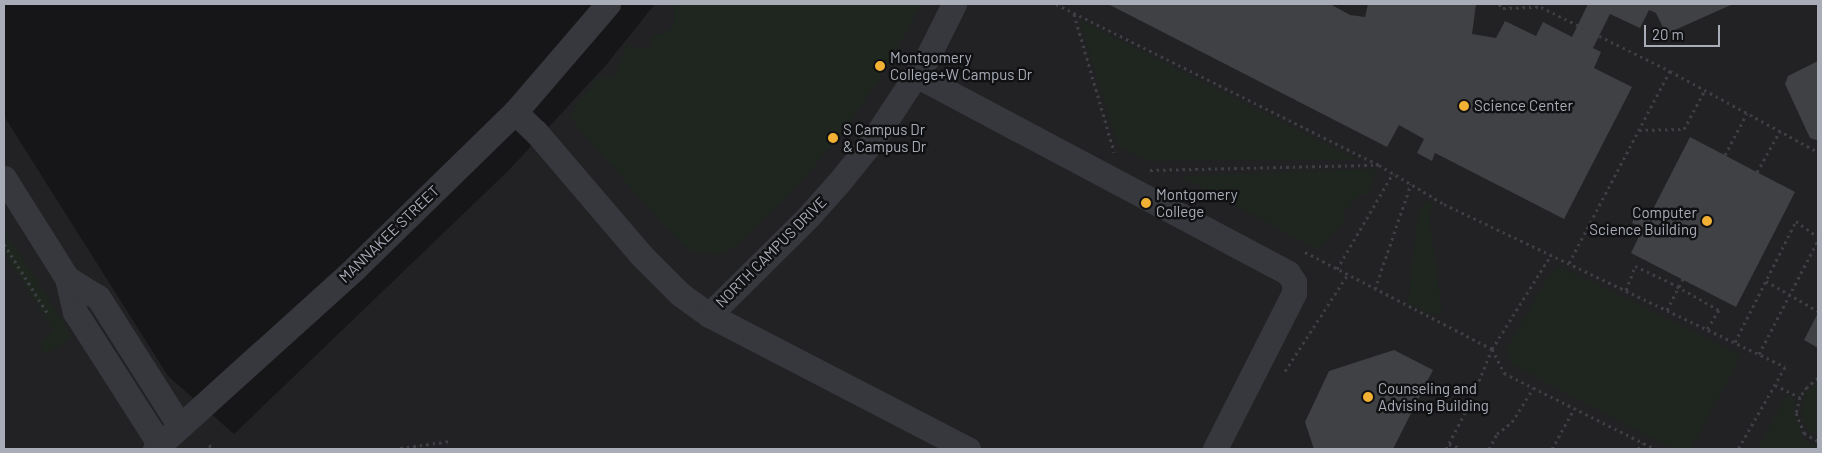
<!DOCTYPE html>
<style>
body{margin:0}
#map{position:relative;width:1822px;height:453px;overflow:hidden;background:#161618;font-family:Barlow,sans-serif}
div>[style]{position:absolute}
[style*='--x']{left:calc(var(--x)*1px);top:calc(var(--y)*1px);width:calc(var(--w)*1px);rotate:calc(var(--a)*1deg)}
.built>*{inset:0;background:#222225}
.green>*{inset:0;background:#1e261f}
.building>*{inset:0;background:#404145}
.path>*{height:3px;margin-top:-1.5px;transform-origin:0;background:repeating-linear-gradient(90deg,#3d3f44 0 2.5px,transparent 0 6.5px)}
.minor>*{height:25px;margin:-12.5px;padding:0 12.5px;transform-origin:12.5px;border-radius:12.5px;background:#37383d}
.dots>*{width:14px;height:14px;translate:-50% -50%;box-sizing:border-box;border:2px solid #111113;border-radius:50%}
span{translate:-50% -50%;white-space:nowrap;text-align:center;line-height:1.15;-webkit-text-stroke:5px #111113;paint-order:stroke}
.poi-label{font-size:15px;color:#a8adb8}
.left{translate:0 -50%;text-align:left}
.right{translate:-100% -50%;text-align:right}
.street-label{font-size:15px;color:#a8adb8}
.frame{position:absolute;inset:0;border:5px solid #a8adb8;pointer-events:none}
.scale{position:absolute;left:1644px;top:25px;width:76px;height:22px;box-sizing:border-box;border:2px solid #a8adb8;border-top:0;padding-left:6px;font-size:15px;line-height:18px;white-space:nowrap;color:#a8adb8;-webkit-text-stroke:4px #111113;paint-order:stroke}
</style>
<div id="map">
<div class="built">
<i style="clip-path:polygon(655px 4px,1818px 4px,1818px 449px,4px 449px,4px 116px,168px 376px,234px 434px,509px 170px,606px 65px)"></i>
</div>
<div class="green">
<i style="clip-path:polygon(674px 4px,922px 4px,876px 84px,841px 136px,783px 201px,738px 244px,719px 255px,690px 251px,680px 243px,585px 136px,570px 116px,576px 105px,598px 77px,614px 77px,626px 45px,651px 50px,651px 35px,663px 34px,671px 29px,674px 23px)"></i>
<i style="clip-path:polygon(1079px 19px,1357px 160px,1147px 161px,1118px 146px)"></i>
<i style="clip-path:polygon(1376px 169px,1369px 194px,1361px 194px,1343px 213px,1344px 221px,1318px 250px,1180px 176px)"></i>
<i style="clip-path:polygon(1426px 199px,1434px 205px,1429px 214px,1442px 313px,1431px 315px,1408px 303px,1418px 215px)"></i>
<i style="clip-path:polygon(4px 229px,71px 334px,70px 339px,50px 352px,44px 353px,39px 343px,53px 330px,4px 252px)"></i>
<i style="clip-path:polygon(1559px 266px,1741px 355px,1691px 449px,1672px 449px,1513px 365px,1509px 359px,1507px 348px,1550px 274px)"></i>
<i style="clip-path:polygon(1818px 382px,1818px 435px,1812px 433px,1803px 423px,1801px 410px,1806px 392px)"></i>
<i style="clip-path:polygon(1786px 395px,1796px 399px,1794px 412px,1804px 441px,1818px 444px,1818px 449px,1758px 449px)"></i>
</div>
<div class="building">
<i style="clip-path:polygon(1108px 4px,1330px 4px,1350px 15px,1365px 17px,1368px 4px,1476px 4px,1472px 34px,1496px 38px,1505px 21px,1536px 36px,1543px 22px,1572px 37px,1588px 4px,1733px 4px,1666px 34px,1656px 13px,1649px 10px,1640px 28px,1610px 14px,1593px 48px,1601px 52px,1594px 68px,1632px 87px,1564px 219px,1435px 153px,1432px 161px,1417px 153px,1424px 139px,1399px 125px,1387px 147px)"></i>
<i style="clip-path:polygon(1818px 61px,1818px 139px,1816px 140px,1810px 138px,1785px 84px,1788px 76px)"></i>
<i style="clip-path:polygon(1690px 137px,1795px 192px,1736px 307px,1631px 253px,1643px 228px,1632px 223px,1636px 213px,1648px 219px)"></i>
<i style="clip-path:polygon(1818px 313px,1818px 348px,1804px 340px)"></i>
<i style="clip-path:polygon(1394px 350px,1433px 370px,1393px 449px,1314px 449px,1305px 422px,1329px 371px)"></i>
</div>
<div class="path">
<i style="--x:1056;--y:4;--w:361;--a:26.5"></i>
<i style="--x:1379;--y:165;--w:76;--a:31"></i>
<i style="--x:1444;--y:204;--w:378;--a:25.5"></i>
<i style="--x:1785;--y:367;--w:95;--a:119.8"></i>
<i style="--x:1499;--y:4;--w:6;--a:45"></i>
<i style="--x:1503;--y:8;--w:38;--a:-2"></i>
<i style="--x:1541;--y:7;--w:144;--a:26.4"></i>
<i style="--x:1670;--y:71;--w:169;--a:28.7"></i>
<i style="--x:1074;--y:14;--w:144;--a:73.8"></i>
<i style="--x:1639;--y:130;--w:45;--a:-1.3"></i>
<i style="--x:1684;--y:129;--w:44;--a:-61.7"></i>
<i style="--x:1725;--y:155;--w:47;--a:-62.4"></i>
<i style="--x:1150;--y:170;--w:229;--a:-1.3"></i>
<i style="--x:1757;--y:172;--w:47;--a:-60.7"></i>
<i style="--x:4;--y:244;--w:83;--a:57.8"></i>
<i style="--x:1305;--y:252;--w:211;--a:27.4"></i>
<i style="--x:1492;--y:349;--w:27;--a:63"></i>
<i style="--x:1504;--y:373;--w:169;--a:26.7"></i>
<i style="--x:1569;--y:263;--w:217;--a:-62.3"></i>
<i style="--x:1337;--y:269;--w:111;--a:-59.7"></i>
<i style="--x:1766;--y:281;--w:60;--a:30"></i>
<i style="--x:1375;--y:289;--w:111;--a:-71.1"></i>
<i style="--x:1626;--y:290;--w:26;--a:-69"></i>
<i style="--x:1635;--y:266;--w:40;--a:25"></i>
<i style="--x:1671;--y:283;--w:55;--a:29.4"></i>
<i style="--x:1719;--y:310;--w:22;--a:122"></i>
<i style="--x:1667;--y:310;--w:35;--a:-63"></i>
<i style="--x:1735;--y:342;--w:136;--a:-63.2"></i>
<i style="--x:1796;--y:221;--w:27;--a:36"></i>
<i style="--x:1759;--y:354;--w:128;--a:-62.6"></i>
<i style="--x:1285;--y:371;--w:116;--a:-57"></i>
<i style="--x:1818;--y:378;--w:14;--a:141"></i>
<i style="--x:1807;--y:387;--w:12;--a:125"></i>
<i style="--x:1800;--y:397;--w:16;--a:104"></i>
<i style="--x:1796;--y:413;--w:22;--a:68"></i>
<i style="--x:1804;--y:433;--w:16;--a:30"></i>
<i style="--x:1775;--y:385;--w:28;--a:26"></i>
<i style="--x:1449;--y:444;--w:14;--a:21"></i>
<i style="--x:209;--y:445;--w:6;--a:39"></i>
<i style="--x:394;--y:449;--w:57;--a:-8.1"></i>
<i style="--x:1446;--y:449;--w:50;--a:-62.4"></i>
<i style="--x:1469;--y:405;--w:61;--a:-67.7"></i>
<i style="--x:1492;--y:349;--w:111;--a:-57.9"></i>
<i style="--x:1489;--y:449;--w:17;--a:-62"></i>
<i style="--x:1497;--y:434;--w:19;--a:-39"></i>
<i style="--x:1512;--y:422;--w:40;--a:-58"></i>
<i style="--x:1552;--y:449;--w:46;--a:-61.2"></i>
<i style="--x:1638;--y:449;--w:7;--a:-56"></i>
</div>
<div class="minor">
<i style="--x:916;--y:75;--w:421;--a:28"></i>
<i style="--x:1288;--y:273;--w:11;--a:56"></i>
<i style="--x:1294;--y:282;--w:11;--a:90"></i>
<i style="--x:1294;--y:293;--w:175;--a:116.9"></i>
<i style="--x:515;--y:112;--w:29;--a:44"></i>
<i style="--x:536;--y:132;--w:162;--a:49.5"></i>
<i style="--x:641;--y:255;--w:55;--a:45"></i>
<i style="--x:680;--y:294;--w:36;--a:36"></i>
<i style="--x:709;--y:315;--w:292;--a:27.4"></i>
<i style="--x:4;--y:178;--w:118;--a:57.8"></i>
<i style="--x:67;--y:278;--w:35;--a:77"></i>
<i style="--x:75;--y:312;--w:158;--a:57.4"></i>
<i style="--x:67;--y:278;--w:36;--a:32"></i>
<i style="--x:98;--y:297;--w:153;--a:57.6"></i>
<i style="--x:709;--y:315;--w:139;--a:-44.7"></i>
<i style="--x:808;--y:217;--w:48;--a:-48.4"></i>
<i style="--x:840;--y:181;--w:53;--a:-51.2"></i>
<i style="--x:873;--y:140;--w:98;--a:-56.6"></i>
<i style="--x:927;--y:58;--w:60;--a:-63.4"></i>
<i style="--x:155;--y:449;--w:270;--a:-42.1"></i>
<i style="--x:355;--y:268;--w:223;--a:-44.3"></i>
<i style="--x:515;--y:112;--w:143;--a:-49.3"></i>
</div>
<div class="dots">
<i style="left:880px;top:66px;background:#f2b134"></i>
<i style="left:1464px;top:106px;background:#f2b134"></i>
<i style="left:833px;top:138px;background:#f2b134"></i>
<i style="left:1146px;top:203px;background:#f2b134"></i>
<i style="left:1707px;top:221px;background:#f2b134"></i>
<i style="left:1368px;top:397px;background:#f2b134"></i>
</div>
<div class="poi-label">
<span class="left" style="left:890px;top:66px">Montgomery<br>College+W Campus Dr</span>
<span class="left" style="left:1474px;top:106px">Science Center</span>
<span class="left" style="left:843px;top:138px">S Campus Dr<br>&amp; Campus Dr</span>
<span class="left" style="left:1156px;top:203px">Montgomery<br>College</span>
<span class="right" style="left:1697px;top:221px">Computer<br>Science Building</span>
<span class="left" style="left:1378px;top:397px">Counseling and<br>Advising Building</span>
</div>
<div class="street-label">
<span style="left:389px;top:234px;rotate:-44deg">MANNAKEE STREET</span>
<span style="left:771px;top:252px;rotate:-45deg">NORTH CAMPUS DRIVE</span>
</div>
<div class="frame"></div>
<div class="scale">20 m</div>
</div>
